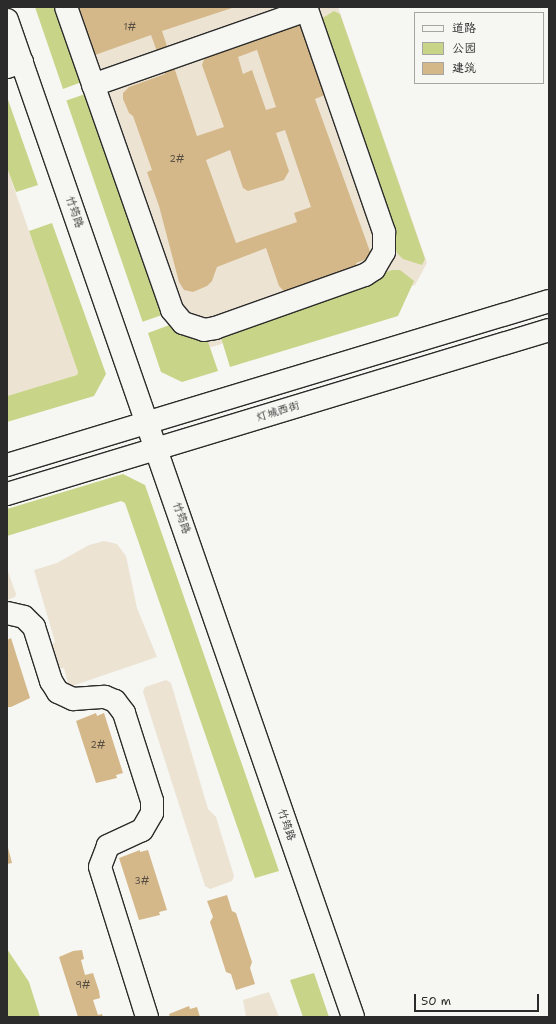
<!DOCTYPE html>
<meta charset="utf-8">
<style>
body{margin:0}
#map{position:relative;width:556px;height:1024px;overflow:hidden;background:#f6f6f2;font-family:"Shantell Sans","LXGW WenKai TC",sans-serif}
div>[style]{position:absolute}
[style*='--x']{left:calc(var(--x)*1px);top:calc(var(--y)*1px);width:calc(var(--w)*1px);rotate:calc(var(--a)*1deg)}
.built>*{inset:0;background:#ece3d3}
.green>*{inset:0;background:#c8d487;transform-origin:0 0}
.building>*{inset:0;background:#d5b88a}
.roads{filter:drop-shadow(1px 0 #2b2b2b) drop-shadow(-1px 0 #2b2b2b) drop-shadow(0 1px #2b2b2b) drop-shadow(0 -1px #2b2b2b)}
.minor>*{height:22px;margin:-11px;padding:0 11px;transform-origin:11px;border-radius:11px;background:#f6f6f2}
.major>*{height:22px;margin:-11px;padding:0 11px;transform-origin:11px;border-radius:11px;background:#f6f6f2}
span{translate:-50% -50%;white-space:nowrap;text-align:center;line-height:1.15;-webkit-text-stroke:3.5px #f6f6f2;paint-order:stroke}
.number-label{font-size:9px;color:#564e43}
.number-label span{-webkit-text-stroke-width:0}
.street-label{font-size:11px;color:#2b2b2b}
.frame{position:absolute;inset:0;border:8px solid #2b2b2b;pointer-events:none}
.legend{position:absolute;left:414px;top:12px;width:130px;height:72px;box-sizing:border-box;background:#f6f6f2;border:1px solid #a5a5a2;margin:0;padding:5px 7px;list-style:none;font-size:12px;color:#2b2b2b}
.legend li{display:flex;align-items:center;gap:8px;height:20px}
.legend b{width:20px;border:1px solid #a5a5a2}
.scale{position:absolute;left:414px;top:994px;width:125px;height:18px;box-sizing:border-box;border:2px solid #2b2b2b;border-top:0;padding-left:5px;font-size:12px;line-height:14px;white-space:nowrap;color:#2b2b2b;-webkit-text-stroke:3px #f6f6f2;paint-order:stroke}
</style>
<div id="map">
<div class="built">
<i style="clip-path:polygon(61px 7px,338px 7px,427px 263px,415px 285px,185px 355px)"></i>
<i style="clip-path:polygon(7px 168px,78px 372px,77px 375px,7px 396px)"></i>
<i style="clip-path:polygon(104px 541px,117px 544px,126px 556px,137px 608px,157px 657px,72px 686px,68px 684px,64px 668px,58px 669px,51px 645px,55px 642px,34px 570px,57px 563px,89px 545px)"></i>
<i style="clip-path:polygon(7px 569px,16px 594px,15px 597px,7px 600px)"></i>
<i style="clip-path:polygon(166px 680px,171px 683px,208px 809px,216px 817px,234px 876px,232px 881px,210px 889px,205px 886px,143px 692px,145px 687px)"></i>
<i style="clip-path:polygon(269px 992px,279px 1017px,246px 1017px,243px 1000px)"></i>
</div>
<div class="green">
<i style="clip-path:polygon(35px 7px,61px 7px,87px 80px,63px 89px)"></i>
<i style="clip-path:polygon(334px 11px,340px 14px,425px 259px,422px 265px,403px 259px,397px 253px,321px 34px,321px 19px)"></i>
<i style="left:91px;top:92px;width:234px;height:26px;rotate:71deg"></i>
<i style="clip-path:polygon(7px 97px,38px 185px,16px 192px,7px 168px)"></i>
<i style="clip-path:polygon(52px 223px,106px 374px,94px 396px,7px 422px,7px 396px,77px 375px,78px 372px,29px 231px)"></i>
<i style="clip-path:polygon(392px 270px,400px 270px,414px 281px,398px 316px,230px 367px,219px 331px)"></i>
<i style="clip-path:polygon(175px 323px,206px 336px,218px 371px,182px 382px,161px 372px,148px 333px)"></i>
<i style="clip-path:polygon(123px 474px,145px 485px,279px 871px,255px 878px,125px 503px,121px 501px,7px 536px,7px 509px)"></i>
<i style="clip-path:polygon(7px 949px,29px 982px,40px 1017px,7px 1017px)"></i>
<i style="clip-path:polygon(314px 973px,329px 1017px,303px 1017px,290px 980px)"></i>
</div>
<div class="building">
<i style="clip-path:polygon(evenodd,78px 7px,235px 7px,162px 31px,197px 136px,224px 127px,202px 65px,205px 57px,300px 23px,321px 73px,317px 74px,325px 95px,315px 99px,372px 257px,356px 263px,358px 270px,285px 292px,279px 286px,266px 248px,217px 267px,212px 281px,207px 286px,193px 292px,184px 290px,179px 282px,159px 206px,147px 172px,152px 170px,133px 116px,129px 113px,123px 99px,123px 93px,129px 87px,165px 74px,151px 35px,95px 55px,78px 7px,257px 50px,276px 107px,266px 110px,252px 70px,243px 74px,238px 57px,257px 50px,78px 7px,285px 130px,311px 207px,294px 213px,297px 222px,236px 243px,206px 160px,230px 150px,243px 188px,248px 191px,284px 180px,289px 171px,276px 133px,285px 130px)"></i>
<i style="clip-path:polygon(11px 638px,30px 698px,11px 707px,7px 707px,7px 640px)"></i>
<i style="clip-path:polygon(96px 713px,97px 716px,104px 713px,123px 773px,116px 775px,117px 778px,96px 783px,76px 721px)"></i>
<i style="clip-path:polygon(7px 844px,12px 863px,7px 864px)"></i>
<i style="clip-path:polygon(140px 850px,140px 852px,148px 850px,167px 910px,159px 912px,160px 915px,139px 920px,119px 858px)"></i>
<i style="clip-path:polygon(227px 895px,232px 911px,236px 913px,252px 962px,250px 968px,255px 984px,236px 990px,231px 974px,226px 972px,210px 922px,213px 917px,207px 901px)"></i>
<i style="clip-path:polygon(82px 950px,84px 959px,81px 960px,85px 975px,93px 973px,99px 991px,100px 998px,93px 1000px,98px 1015px,102px 1014px,103px 1017px,78px 1017px,59px 957px,73px 951px)"></i>
<i style="clip-path:polygon(189px 1006px,190px 1009px,197px 1007px,200px 1017px,170px 1017px,169px 1014px)"></i>
</div>
<div class="roads">
<div class="minor">
<i style="--x:66;--y:7;--w:321;--a:70.7"></i>
<i style="--x:172;--y:310;--w:17;--a:50"></i>
<i style="--x:183;--y:323;--w:22;--a:18"></i>
<i style="--x:204;--y:330;--w:11;--a:-10"></i>
<i style="--x:215;--y:328;--w:159;--a:-19.5"></i>
<i style="--x:365;--y:275;--w:11;--a:-34"></i>
<i style="--x:374;--y:269;--w:20;--a:-60"></i>
<i style="--x:384;--y:252;--w:20;--a:-90"></i>
<i style="--x:384;--y:232;--w:238;--a:-109.1"></i>
<i style="--x:7;--y:67;--w:16;--a:-18"></i>
<i style="--x:93;--y:85;--w:227;--a:-19.3"></i>
<i style="--x:7;--y:465;--w:566;--a:-16.83"></i>
<i style="--x:7;--y:494;--w:566;--a:-16.83"></i>
<i style="--x:7;--y:613;--w:17;--a:13"></i>
<i style="--x:24;--y:617;--w:14;--a:45"></i>
<i style="--x:34;--y:627;--w:57;--a:72.5"></i>
<i style="--x:51;--y:681;--w:13;--a:58"></i>
<i style="--x:58;--y:692;--w:17;--a:25"></i>
<i style="--x:73;--y:699;--w:32;--a:-4"></i>
<i style="--x:105;--y:697;--w:11;--a:22"></i>
<i style="--x:115;--y:701;--w:15;--a:53"></i>
<i style="--x:124;--y:713;--w:92;--a:72.3"></i>
<i style="--x:152;--y:801;--w:12;--a:90"></i>
<i style="--x:152;--y:813;--w:20;--a:120"></i>
<i style="--x:142;--y:830;--w:38;--a:155"></i>
<i style="--x:108;--y:846;--w:22;--a:111"></i>
<i style="--x:100;--y:867;--w:157;--a:72.6"></i>
</div>
<div class="major">
<i style="--x:7;--y:20;--w:1055;--a:70.86"></i>
</div>
</div>
<div class="number-label">
<span style="left:130px;top:27px">1#</span>
<span style="left:177px;top:159px">2#</span>
<span style="left:98px;top:745px">2#</span>
<span style="left:142px;top:881px">3#</span>
<span style="left:83px;top:985px">9#</span>
</div>
<div class="street-label">
<span style="left:74px;top:212px;rotate:71deg">竹筠路</span>
<span style="left:278px;top:412px;rotate:-17deg">灯城西街</span>
<span style="left:181px;top:518px;rotate:71deg">竹筠路</span>
<span style="left:286px;top:825px;rotate:71deg">竹筠路</span>
</div>
<div class="frame"></div>
<ul class="legend">
<li><b style="height:5px;background:#f6f6f2"></b>道路</li>
<li><b style="height:11px;background:#c8d487"></b>公园</li>
<li><b style="height:11px;background:#d5b88a"></b>建筑</li>
</ul>
<div class="scale">50 m</div>
</div>
